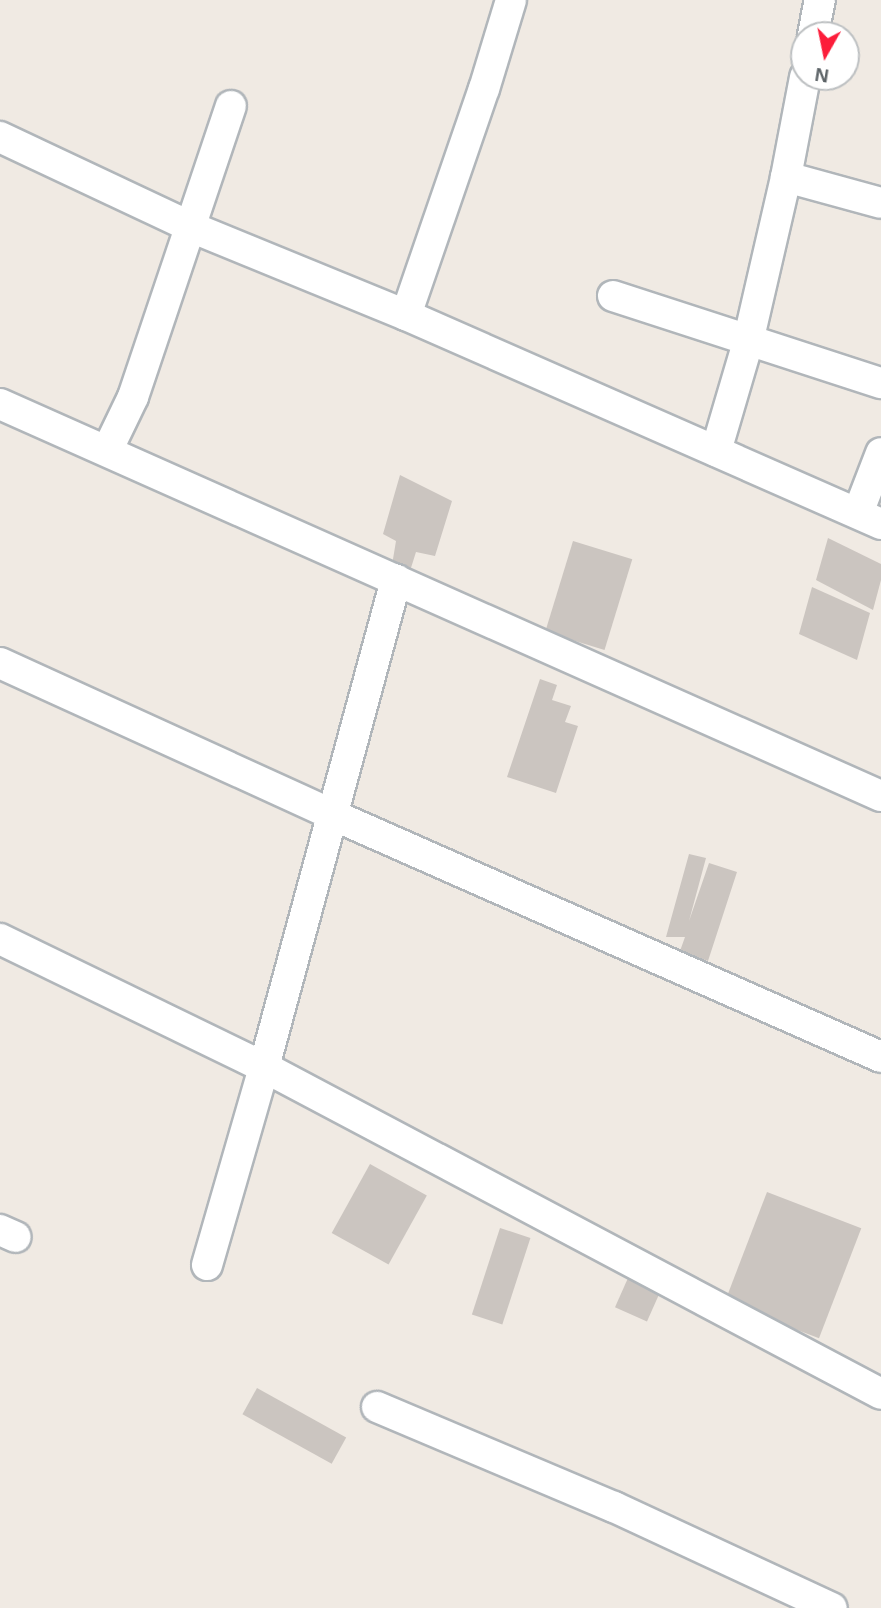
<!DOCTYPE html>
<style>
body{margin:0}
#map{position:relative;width:881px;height:1608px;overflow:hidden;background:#f0eae3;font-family:Helvetica,sans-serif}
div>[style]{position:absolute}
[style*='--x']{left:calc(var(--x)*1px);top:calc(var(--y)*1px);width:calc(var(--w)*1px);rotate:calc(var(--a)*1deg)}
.building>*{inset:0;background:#cbc5c0;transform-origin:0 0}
.roads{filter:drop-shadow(2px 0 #b1b6ba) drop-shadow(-2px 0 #b1b6ba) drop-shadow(0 2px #b1b6ba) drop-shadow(0 -2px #b1b6ba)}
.street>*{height:30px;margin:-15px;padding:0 15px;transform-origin:15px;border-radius:15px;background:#fff}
span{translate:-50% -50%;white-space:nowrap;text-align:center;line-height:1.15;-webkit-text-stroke:6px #fff;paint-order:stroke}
.north{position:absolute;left:790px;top:21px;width:70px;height:70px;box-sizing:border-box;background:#fff;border:2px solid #bdc0c2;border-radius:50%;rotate:189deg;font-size:19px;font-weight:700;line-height:28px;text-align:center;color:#5b6266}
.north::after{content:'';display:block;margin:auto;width:24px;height:32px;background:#fc1d3a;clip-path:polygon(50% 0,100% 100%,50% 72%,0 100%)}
</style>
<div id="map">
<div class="building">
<i style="clip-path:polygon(400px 475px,452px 501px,435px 556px,416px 552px,410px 571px,392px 565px,396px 541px,383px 534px)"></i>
<i style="clip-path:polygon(828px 538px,881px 564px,881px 580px,873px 610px,816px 580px)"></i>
<i style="left:573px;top:541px;width:62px;height:95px;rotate:17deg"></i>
<i style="clip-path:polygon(812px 587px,870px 613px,857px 660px,799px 634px)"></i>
<i style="clip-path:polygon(540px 679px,557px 685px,552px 700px,571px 706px,565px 722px,578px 726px,556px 793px,507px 777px)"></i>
<i style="clip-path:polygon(689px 854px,706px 858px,689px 921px,709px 863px,737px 872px,708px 961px,680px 951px,685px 937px,666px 937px)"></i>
<i style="left:370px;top:1164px;width:65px;height:79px;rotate:29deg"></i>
<i style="left:767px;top:1192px;width:101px;height:118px;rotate:21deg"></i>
<i style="left:500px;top:1228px;width:32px;height:91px;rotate:18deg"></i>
<i style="left:628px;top:1278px;width:35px;height:32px;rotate:24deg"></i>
<i style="left:257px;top:1388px;width:102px;height:30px;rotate:29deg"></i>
</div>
<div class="roads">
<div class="street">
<i style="--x:813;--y:35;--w:36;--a:-79"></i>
<i style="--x:0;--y:137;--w:211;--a:25.2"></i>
<i style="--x:191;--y:227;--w:232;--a:22.3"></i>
<i style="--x:406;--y:315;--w:519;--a:23.75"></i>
<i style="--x:786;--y:177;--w:98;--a:15.3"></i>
<i style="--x:613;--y:296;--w:282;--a:18"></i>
<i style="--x:406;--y:315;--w:239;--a:-71"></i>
<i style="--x:484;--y:89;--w:93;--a:-73.1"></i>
<i style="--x:0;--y:404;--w:964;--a:23.99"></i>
<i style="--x:107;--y:451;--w:60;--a:-64.3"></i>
<i style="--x:133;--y:397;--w:307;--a:-71.4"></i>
<i style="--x:716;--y:451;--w:114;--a:-73.6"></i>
<i style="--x:748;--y:342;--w:169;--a:-77"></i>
<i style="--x:786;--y:177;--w:102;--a:-79.2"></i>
<i style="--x:858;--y:513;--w:64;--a:-69"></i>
<i style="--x:0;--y:663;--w:366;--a:24.5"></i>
<i style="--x:333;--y:815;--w:599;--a:23.83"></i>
<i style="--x:0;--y:939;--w:293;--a:25.9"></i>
<i style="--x:264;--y:1067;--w:698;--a:27.92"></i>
<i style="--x:0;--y:1230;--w:17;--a:24"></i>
<i style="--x:207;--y:1265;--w:206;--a:-73.9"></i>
<i style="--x:264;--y:1067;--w:505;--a:-74.83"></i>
<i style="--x:377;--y:1407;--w:257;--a:22.9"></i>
<i style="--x:614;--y:1507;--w:240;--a:24.9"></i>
</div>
</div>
<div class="north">N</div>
</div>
